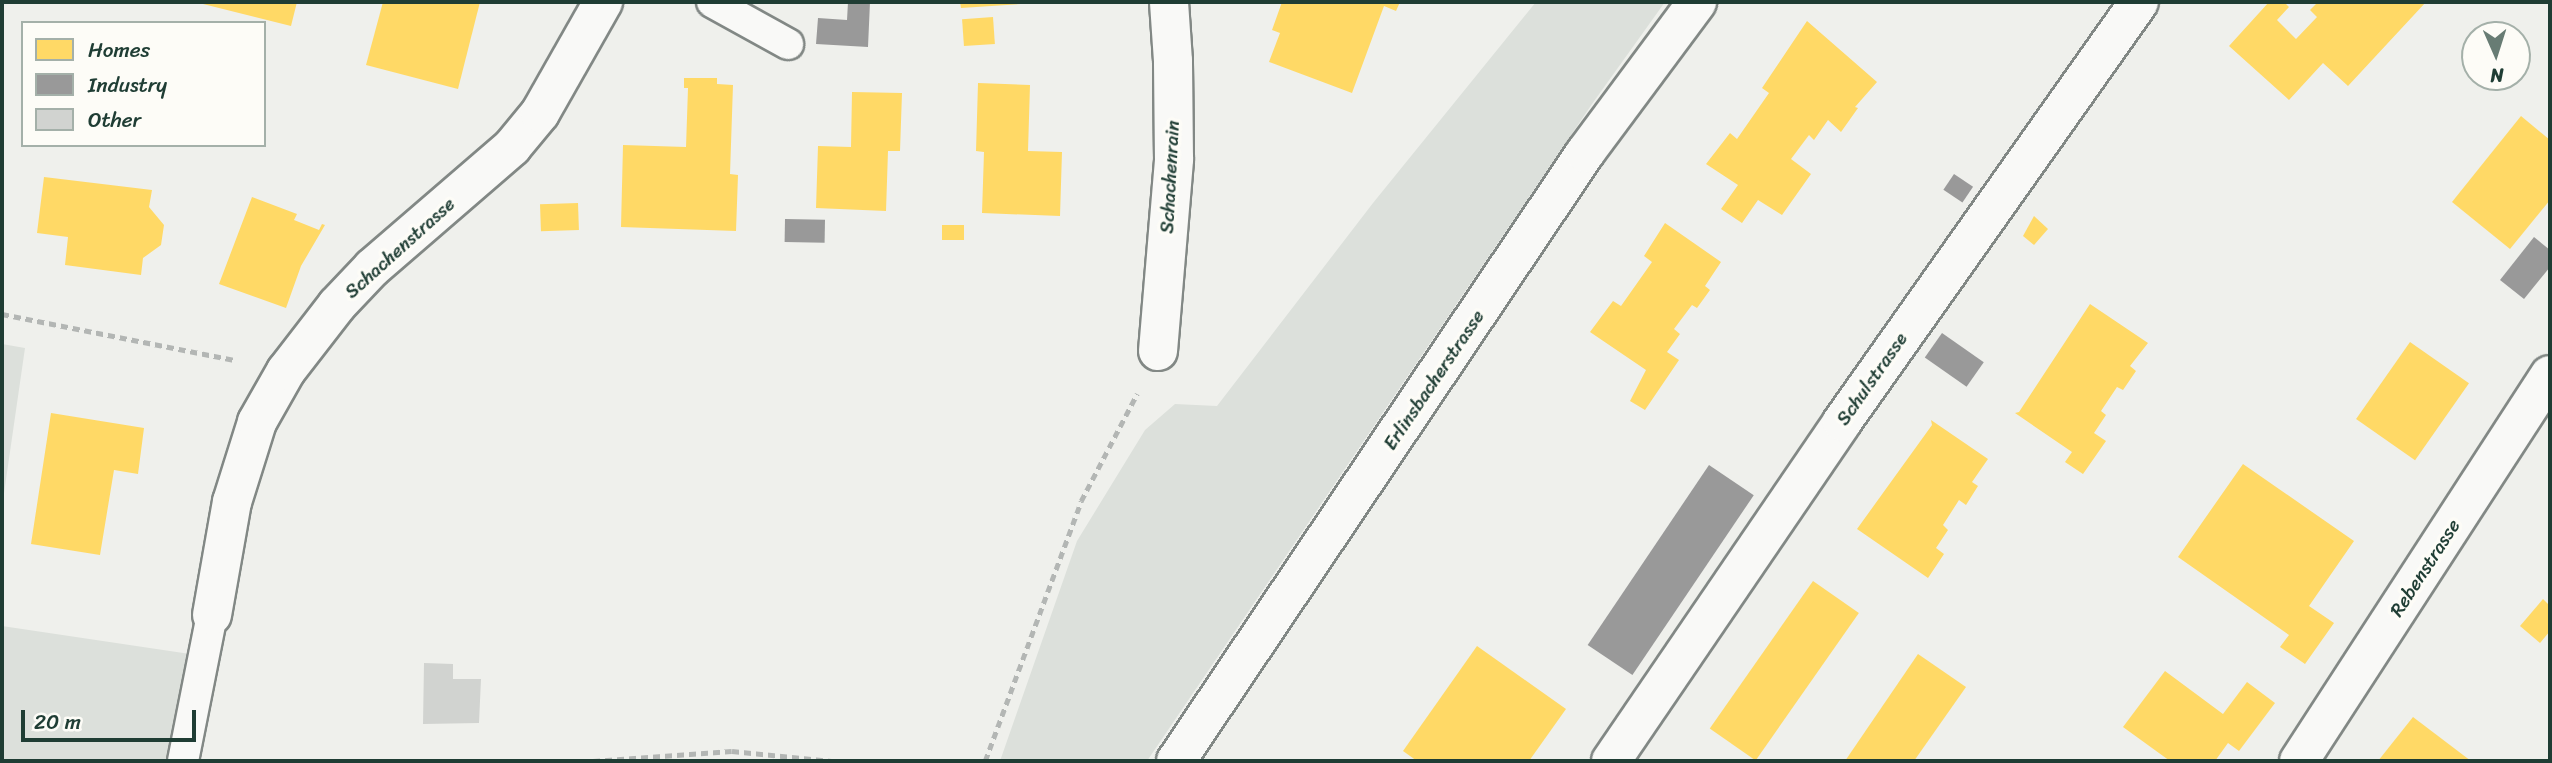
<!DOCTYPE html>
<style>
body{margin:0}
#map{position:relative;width:2552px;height:763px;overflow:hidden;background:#eff0ec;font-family:Sriracha,sans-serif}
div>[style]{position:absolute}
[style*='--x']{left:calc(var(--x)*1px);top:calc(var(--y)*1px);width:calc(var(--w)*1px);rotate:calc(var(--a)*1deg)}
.green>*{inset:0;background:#dce0db}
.homes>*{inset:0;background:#ffd966;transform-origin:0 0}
.industry>*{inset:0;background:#999;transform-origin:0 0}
.building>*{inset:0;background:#d1d3d0}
.path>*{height:4.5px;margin-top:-2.25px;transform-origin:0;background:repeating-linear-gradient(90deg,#b3b6b4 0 7px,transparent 0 12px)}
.roads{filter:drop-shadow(2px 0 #828885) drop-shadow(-2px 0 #828885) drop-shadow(0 2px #828885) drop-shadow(0 -2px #828885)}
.lane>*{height:30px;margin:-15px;padding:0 15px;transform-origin:15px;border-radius:15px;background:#f9f9f7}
.street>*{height:38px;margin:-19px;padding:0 19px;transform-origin:19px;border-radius:19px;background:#f9f9f7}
.secondary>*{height:38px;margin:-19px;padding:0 19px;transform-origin:19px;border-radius:19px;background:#f9f9f7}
span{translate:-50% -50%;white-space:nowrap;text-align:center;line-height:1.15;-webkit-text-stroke:7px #fdfcf7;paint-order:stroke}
.street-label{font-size:19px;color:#1f3d34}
.frame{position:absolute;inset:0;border:4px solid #1f3d34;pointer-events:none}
.legend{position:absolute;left:21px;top:21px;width:245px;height:126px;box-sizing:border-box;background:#fdfcf7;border:2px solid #a4b0a9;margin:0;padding:9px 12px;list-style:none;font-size:21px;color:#1f3d34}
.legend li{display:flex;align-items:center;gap:14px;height:35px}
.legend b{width:35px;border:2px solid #a4b0a9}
.north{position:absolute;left:2461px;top:21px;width:70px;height:70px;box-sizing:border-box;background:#fdfcf7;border:2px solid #a4b0a9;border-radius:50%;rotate:177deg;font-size:19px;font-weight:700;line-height:28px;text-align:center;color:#1f3d34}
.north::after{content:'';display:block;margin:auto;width:24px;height:32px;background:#687c74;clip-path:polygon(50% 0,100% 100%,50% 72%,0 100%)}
.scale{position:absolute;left:21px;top:710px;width:175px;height:32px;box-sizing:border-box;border:4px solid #1f3d34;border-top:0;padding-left:9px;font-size:21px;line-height:24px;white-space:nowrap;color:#1f3d34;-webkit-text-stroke:5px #fdfcf7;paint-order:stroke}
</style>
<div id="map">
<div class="green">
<i style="clip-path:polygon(1536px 2px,1665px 2px,1592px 104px,1147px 761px,1000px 761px,1077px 541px,1145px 430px,1175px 404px,1217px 406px,1373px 203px)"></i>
<i style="clip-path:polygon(2px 344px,25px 348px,2px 507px)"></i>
<i style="clip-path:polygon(2px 626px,190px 654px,171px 761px,2px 761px)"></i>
</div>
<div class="homes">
<i style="clip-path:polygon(195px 2px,297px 2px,291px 26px)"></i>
<i style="clip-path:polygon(383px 2px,480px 2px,458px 89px,366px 65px)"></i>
<i style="clip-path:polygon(960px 2px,1021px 2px,1021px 4px,961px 8px)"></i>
<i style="clip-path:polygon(1282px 2px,1400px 2px,1396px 11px,1384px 6px,1352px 93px,1269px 62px,1280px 33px,1272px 30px)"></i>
<i style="clip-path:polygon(2269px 2px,2284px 2px,2289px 7px,2277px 20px,2296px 39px,2317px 17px,2310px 10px,2318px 2px,2426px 2px,2348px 86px,2323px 63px,2289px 100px,2229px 46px)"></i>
<i style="left:993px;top:17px;width:27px;height:31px;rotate:86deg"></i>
<i style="clip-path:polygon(1807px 21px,1877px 82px,1855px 107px,1858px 108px,1841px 132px,1828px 120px,1814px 140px,1809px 135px,1791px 159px,1811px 174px,1782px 215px,1758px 200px,1742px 223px,1721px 209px,1738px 185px,1706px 164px,1730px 133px,1737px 139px,1769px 93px,1762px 88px)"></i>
<i style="clip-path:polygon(684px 78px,717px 78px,717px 84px,733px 85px,730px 174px,738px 175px,736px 231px,621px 227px,623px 145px,686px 147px,688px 88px,684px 88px)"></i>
<i style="clip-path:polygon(978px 83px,1030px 85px,1028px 151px,1062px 152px,1060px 216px,982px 213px,984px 152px,976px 151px)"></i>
<i style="clip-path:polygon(852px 92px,902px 93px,900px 151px,888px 151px,886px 211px,816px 208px,818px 146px,851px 147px)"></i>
<i style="clip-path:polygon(2521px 116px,2550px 140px,2550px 200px,2510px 249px,2452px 202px)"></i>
<i style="clip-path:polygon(44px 177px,152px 190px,149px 207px,164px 225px,161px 245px,143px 258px,141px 275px,65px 265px,68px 237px,37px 233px)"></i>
<i style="clip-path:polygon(252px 197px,297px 214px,294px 220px,319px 230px,322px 224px,325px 225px,301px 266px,286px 308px,219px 284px)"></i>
<i style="left:578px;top:203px;width:27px;height:38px;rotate:88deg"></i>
<i style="clip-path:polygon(2034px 216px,2048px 229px,2034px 245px,2023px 236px)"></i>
<i style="clip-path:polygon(1665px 223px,1721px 262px,1705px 286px,1710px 290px,1697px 308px,1692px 305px,1674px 329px,1680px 334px,1667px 352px,1679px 360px,1645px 410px,1630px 401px,1646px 370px,1590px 332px,1613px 301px,1621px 306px,1652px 262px,1644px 256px)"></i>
<i style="left:942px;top:225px;width:22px;height:15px"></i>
<i style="clip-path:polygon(2090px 304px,2148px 343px,2130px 366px,2136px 371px,2123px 390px,2117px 387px,2101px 411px,2106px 415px,2094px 433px,2106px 441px,2083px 474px,2065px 462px,2072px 452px,2015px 413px,2019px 412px)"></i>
<i style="left:2410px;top:342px;width:72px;height:94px;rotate:35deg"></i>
<i style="clip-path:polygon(51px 413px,144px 428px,138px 474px,114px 470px,100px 555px,31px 544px)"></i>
<i style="clip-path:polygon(1931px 420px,1988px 459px,1972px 482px,1978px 486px,1966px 505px,1959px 500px,1943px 525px,1948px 530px,1936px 548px,1944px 554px,1928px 578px,1857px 529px,1932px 425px)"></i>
<i style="clip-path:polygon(2243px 464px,2354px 541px,2309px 606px,2334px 623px,2305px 664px,2280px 647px,2289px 635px,2178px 557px)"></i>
<i style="left:1813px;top:581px;width:56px;height:180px;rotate:35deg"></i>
<i style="clip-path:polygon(2543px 599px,2550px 606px,2550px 631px,2540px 643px,2520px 626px)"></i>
<i style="clip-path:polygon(1477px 646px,1566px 709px,1529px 761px,1417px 761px,1403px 751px)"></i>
<i style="clip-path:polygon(1918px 654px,1966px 687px,1914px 761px,1845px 761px)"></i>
<i style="clip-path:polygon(2165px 671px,2223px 714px,2247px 682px,2275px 703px,2239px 751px,2228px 743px,2215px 761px,2170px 761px,2123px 727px)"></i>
<i style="clip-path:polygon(2413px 717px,2471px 761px,2378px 761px)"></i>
</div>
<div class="industry">
<i style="clip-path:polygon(848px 2px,870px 2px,868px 47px,816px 44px,818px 18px,847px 20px)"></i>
<i style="left:1954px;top:174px;width:23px;height:19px;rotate:34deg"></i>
<i style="left:785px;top:219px;width:40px;height:23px;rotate:1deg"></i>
<i style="clip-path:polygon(2534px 237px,2550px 250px,2550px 267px,2524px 299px,2500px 280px)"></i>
<i style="left:1942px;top:333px;width:51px;height:30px;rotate:35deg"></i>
<i style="left:1709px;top:465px;width:54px;height:217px;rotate:34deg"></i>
</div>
<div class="building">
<i style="clip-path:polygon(424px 663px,453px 664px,453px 679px,481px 679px,479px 723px,423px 724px)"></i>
</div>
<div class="path">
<i style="--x:2;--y:314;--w:237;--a:11.2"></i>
<i style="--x:593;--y:761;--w:139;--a:-4.1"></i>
<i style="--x:732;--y:751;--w:100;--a:5.8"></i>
<i style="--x:985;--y:761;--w:277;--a:-69.7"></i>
<i style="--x:1081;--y:501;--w:121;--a:-62.4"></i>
</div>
<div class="roads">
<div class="lane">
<i style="--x:712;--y:2;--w:87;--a:28.9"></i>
<i style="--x:183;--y:761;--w:149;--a:-78.8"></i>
</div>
<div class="street">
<i style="--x:1158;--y:351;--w:193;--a:-85.2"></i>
<i style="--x:1174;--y:159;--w:98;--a:-90.6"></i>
<i style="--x:1173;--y:61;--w:59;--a:-93.9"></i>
<i style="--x:212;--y:615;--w:115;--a:-80"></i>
<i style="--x:232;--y:502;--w:84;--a:-72.6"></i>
<i style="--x:257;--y:422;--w:59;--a:-60.4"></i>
<i style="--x:286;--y:371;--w:83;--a:-52.3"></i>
<i style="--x:337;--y:305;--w:51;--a:-46.6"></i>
<i style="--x:372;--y:268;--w:185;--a:-40.8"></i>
<i style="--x:512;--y:147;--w:44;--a:-50.5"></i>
<i style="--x:540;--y:113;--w:128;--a:-60.4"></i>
<i style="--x:1611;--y:761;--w:410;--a:-55.7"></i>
<i style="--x:1842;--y:422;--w:514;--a:-54.73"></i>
<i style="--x:2299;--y:761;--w:460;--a:-57"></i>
</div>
<div class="secondary">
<i style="--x:1176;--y:761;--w:733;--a:-56.07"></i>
<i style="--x:1585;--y:153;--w:188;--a:-53.4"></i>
</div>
</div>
<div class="street-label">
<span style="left:1170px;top:177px;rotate:-87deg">Schachenrain</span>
<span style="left:400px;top:248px;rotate:-42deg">Schachenstrasse</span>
<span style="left:1872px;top:379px;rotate:-55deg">Schulstrasse</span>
<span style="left:1434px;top:380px;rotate:-56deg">Erlinsbacherstrasse</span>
<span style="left:2425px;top:568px;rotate:-57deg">Rebenstrasse</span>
</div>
<div class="frame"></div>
<ul class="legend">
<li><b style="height:19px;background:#ffd966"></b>Homes</li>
<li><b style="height:19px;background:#999"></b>Industry</li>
<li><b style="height:19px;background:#d1d3d0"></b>Other</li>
</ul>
<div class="north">N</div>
<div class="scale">20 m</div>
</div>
